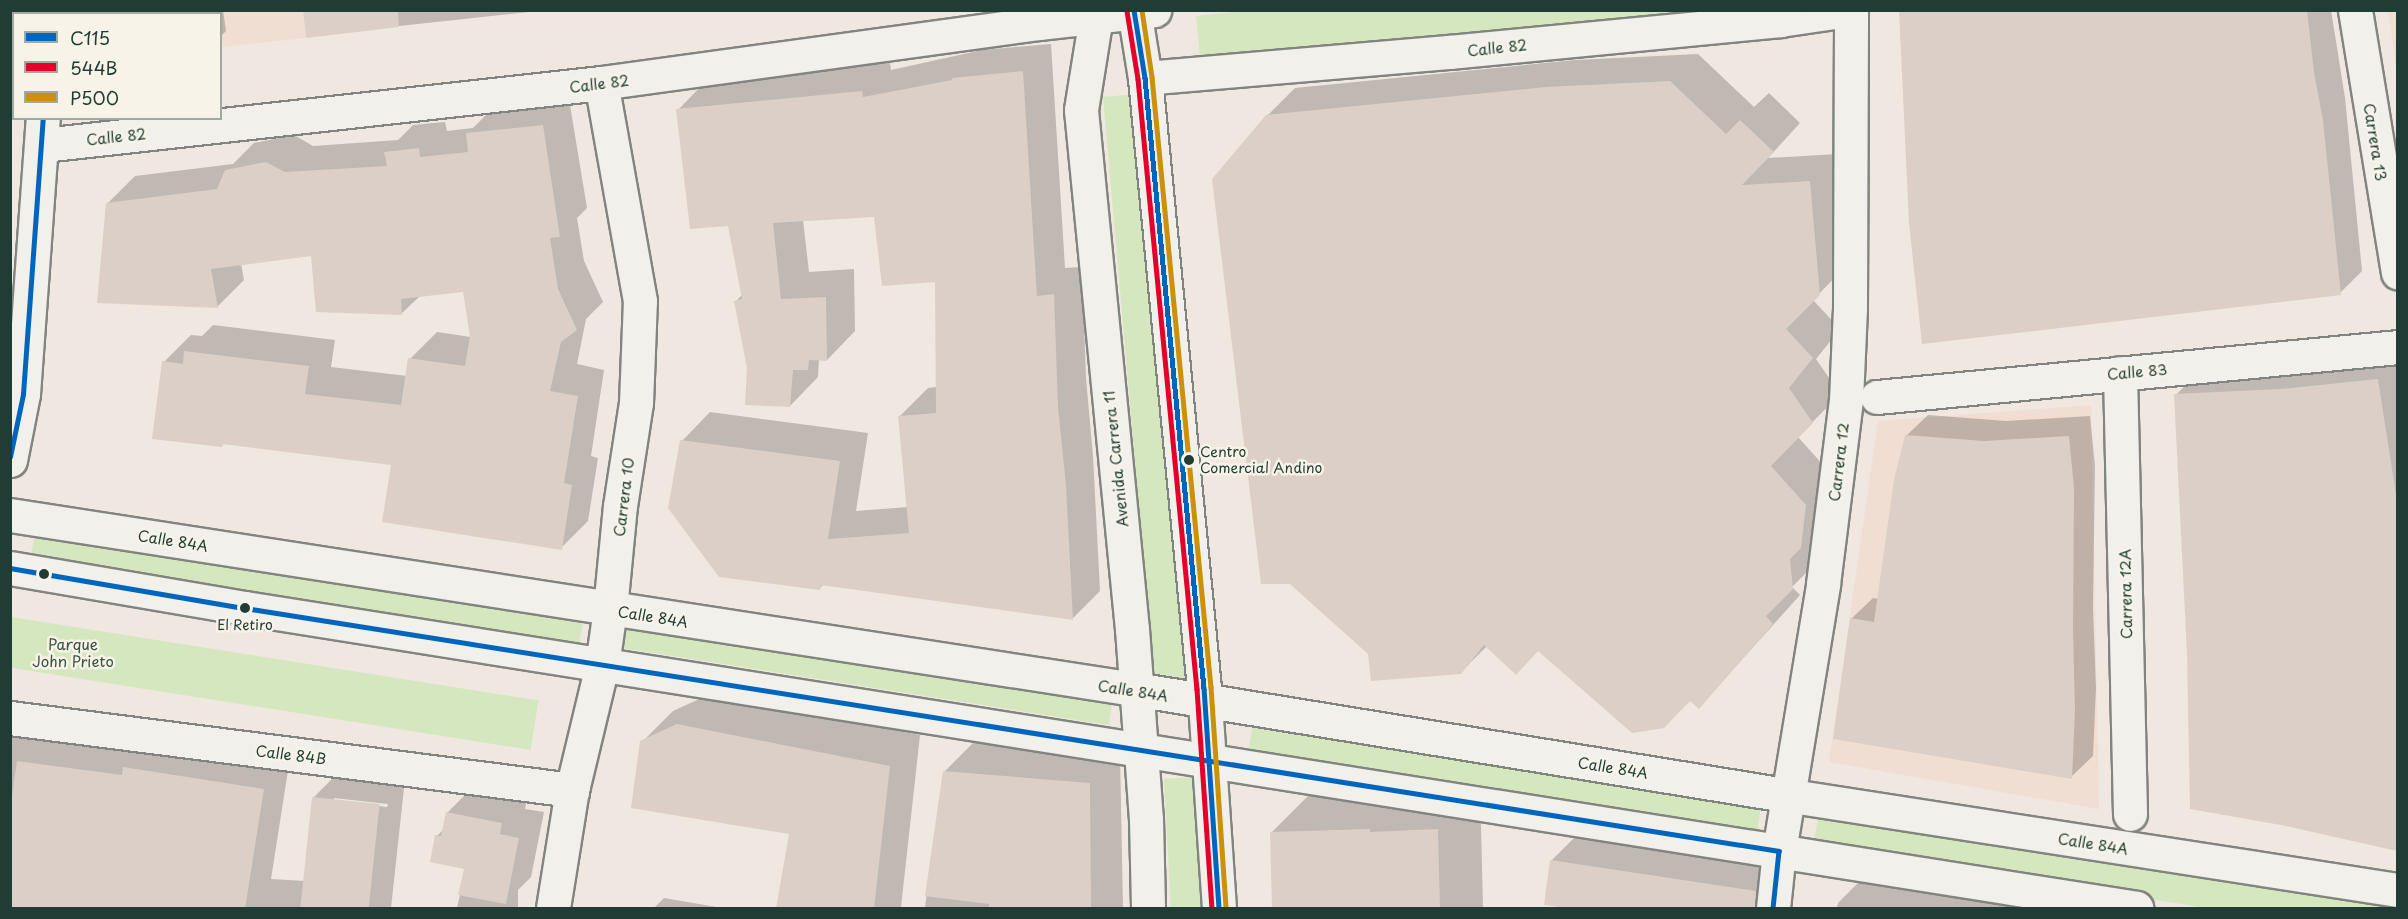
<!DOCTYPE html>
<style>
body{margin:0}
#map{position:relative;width:2408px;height:919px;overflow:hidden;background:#efe7e0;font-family:"Playpen Sans",sans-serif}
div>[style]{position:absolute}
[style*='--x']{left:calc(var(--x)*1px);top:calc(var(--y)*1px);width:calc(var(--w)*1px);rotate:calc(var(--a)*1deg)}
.built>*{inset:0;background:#f1ded3}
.green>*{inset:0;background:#d5e7be;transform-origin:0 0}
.shadow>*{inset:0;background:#0003}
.building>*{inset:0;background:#dccfc8;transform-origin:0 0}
.roads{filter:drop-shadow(2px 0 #82847f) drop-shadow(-2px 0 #82847f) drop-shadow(0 2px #82847f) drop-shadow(0 -2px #82847f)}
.street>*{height:33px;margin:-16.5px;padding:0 16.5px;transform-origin:16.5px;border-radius:16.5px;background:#f2f0eb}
.secondary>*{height:33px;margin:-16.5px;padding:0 16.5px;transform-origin:16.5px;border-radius:16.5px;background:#f2f0eb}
.bus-1>*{height:4.5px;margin:-2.25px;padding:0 2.25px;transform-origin:2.25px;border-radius:2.25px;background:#0065bd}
.bus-2>*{height:4.5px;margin:-2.25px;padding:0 2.25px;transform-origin:2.25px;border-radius:2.25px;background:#e4002b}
.bus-3>*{height:4.5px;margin:-2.25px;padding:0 2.25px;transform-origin:2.25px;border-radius:2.25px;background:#cc910a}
.dots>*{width:16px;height:16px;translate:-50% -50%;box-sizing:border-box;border:3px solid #f7f3e8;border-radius:50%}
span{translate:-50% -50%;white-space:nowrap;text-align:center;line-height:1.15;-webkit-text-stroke:5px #f7f3e8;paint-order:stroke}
.bus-label{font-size:14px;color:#1f3d34}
.left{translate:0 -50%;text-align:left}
.street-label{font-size:15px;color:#1f3d34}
.park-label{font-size:15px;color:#375645}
.frame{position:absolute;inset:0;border:12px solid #1f3d34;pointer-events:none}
.legend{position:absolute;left:12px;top:12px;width:210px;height:108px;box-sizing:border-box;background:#f7f3e8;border:2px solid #a1aaa0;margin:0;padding:8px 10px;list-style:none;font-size:18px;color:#1f3d34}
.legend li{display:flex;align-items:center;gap:12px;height:30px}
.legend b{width:30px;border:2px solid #a1aaa0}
</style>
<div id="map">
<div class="built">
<i style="clip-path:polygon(206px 11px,303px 11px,306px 38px,221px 47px,220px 14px,207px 13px)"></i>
<i style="clip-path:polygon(2388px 11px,2397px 11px,2397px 71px)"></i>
<i style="clip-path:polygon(2091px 405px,2099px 809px,1829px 762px,1878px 421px)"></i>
</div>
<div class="green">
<i style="clip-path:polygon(1251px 10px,1738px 11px,1201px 67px,1196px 16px)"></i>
<i style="left:1137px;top:94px;width:592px;height:34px;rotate:85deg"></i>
<i style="left:35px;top:532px;width:555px;height:27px;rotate:9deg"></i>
<i style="left:11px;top:617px;width:534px;height:50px;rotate:9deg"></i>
<i style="left:625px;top:621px;width:494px;height:27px;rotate:9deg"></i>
<i style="left:1253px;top:723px;width:515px;height:30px;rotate:9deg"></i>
<i style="left:1199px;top:777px;width:131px;height:35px;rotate:87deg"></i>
<i style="clip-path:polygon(1819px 814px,2397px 907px,2397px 908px,2207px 908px,1813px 845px)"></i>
</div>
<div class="shadow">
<i style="clip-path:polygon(101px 10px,223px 10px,226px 31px,220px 37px,220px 14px,101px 14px)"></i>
<i style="clip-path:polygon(305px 10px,548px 10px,307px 36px)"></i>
<i style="clip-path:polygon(1902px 10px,2331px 10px,2345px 98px,2362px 271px,2340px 293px)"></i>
<i style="clip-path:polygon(1051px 44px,1065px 268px,1082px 267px,1086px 378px,1093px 456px,1100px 591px,1072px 619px,824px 584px,820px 588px,682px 441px,710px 412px,868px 433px,856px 511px,908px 507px,900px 416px,928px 388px,937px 387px,936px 280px,875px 215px,803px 220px,809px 272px,854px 269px,855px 331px,827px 360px,819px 359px,818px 377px,790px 406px,749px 367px,736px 301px,743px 294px,730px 224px,678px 110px,706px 81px,890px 63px,891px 70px,982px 50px)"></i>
<i style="clip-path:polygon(1698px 54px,1754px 107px,1769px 93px,1800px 123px,1768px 158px,1838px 154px,1847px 265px,1813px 300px,1840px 329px,1816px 359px,1840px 394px,1798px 437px,1834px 477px,1820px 559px,1792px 587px,1800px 595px,1699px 707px,1691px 699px,1539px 650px,1487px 646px,1460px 673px,1370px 653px,1267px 116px,1295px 88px,1575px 60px)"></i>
<i style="clip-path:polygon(569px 99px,587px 208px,577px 218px,584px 261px,603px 302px,586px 319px,577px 364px,604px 370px,591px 456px,598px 458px,588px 521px,561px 548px,393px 464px,224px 443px,222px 446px,164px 362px,191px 335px,202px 336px,213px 325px,335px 340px,331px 367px,407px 376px,410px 359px,437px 332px,471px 337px,464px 290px,420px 296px,401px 314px,312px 254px,241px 264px,244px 280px,217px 307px,108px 203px,135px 176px,233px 164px,254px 143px,294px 135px,313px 146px,398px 140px,413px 125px,445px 122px,447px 131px,473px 128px,495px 106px)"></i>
<i style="clip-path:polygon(2398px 359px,2398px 849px,2281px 823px,2176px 395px,2197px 373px)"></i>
<i style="clip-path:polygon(1928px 415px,2006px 421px,2090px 416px,2095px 466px,2093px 609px,2096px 688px,2093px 756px,2071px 777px,1851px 619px,1873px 598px,1879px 599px,1906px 436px)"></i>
<i style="clip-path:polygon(708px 695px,920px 735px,901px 907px,925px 907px,944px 772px,975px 741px,1120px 753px,1123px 908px,777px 908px,790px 833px,642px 742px,673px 711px)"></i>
<i style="clip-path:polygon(evenodd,10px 736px,40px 741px,44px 736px,289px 764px,271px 879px,305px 881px,313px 798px,339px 772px,405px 779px,391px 908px,10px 908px,10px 736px,334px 798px,388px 804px,387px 807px,334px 801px,334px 798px)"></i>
<i style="clip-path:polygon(473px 787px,527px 798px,525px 809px,544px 812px,531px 877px,518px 890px,518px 908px,427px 908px,457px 908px,466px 868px,437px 836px,444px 829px,447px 813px)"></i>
<i style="clip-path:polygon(1480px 787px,1483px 908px,1273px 908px,1272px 832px,1315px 789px)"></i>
<i style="clip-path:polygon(1595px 817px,1779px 846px,1775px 908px,1584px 908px,1552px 860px)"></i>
<i style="clip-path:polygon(1865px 876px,2068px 908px,1837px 908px,1838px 903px)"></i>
<i style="clip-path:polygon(664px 898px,722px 908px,654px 908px)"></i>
</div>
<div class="building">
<i style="clip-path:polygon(303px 10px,398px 10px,399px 27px,306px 38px)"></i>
<i style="clip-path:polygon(1899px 10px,2307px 10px,2314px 72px,2323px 120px,2341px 295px,1922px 344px,1909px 223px)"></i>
<i style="clip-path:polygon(1023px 71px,1037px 296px,1054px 294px,1058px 407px,1066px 485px,1073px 620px,821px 585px,820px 590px,719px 577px,668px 508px,680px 440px,840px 461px,828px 539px,909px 533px,898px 416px,936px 413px,935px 282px,882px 286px,874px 217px,773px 223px,781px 299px,826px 297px,827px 361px,809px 360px,808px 370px,793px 370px,790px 407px,745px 405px,747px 368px,734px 301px,742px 299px,728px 226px,690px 229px,676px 109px,862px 91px,863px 97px,952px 80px,952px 78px)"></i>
<i style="clip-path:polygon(1670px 81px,1726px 134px,1740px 120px,1774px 152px,1742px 185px,1810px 181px,1820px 295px,1786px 329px,1813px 358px,1789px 388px,1813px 423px,1771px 466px,1806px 505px,1801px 548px,1790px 559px,1793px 589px,1766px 616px,1773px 624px,1699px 709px,1690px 701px,1664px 728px,1632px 733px,1538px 651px,1516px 675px,1484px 645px,1461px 674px,1371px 681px,1368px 654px,1330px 620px,1290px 584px,1261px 584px,1212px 179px,1266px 115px,1546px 87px)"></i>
<i style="clip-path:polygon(543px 125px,560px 237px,550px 238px,558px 289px,577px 330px,561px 342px,550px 391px,578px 396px,564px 483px,572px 485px,562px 550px,382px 522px,391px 465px,223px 444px,222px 447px,152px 439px,162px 361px,183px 364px,184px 351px,309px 366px,305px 394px,401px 405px,408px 358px,465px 366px,470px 336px,463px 292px,401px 299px,402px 315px,316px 312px,311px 256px,211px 269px,218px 308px,97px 303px,106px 203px,217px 189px,225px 170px,266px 162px,285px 172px,387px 166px,384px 152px,419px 148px,420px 157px,468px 152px,466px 133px)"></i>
<i style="clip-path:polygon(2378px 379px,2397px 501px,2397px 851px,2281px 825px,2190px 809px,2187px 654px,2174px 394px,2280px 389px)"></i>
<i style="clip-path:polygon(1905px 435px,1984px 441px,2069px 436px,2074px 488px,2073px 631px,2075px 710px,2072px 779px,1833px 739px,1850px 618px,1874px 622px,1894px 480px)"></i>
<i style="clip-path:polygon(677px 724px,890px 766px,874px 909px,776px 909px,789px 834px,631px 808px,640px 741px)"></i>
<i style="clip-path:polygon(17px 761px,122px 775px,123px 767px,264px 789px,245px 909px,10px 909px,10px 809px)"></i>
<i style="clip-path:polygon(943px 771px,1090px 783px,1091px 909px,989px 909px,989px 904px,925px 896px)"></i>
<i style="left:312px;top:797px;width:68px;height:113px;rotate:6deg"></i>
<i style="clip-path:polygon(446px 812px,502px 823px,500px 834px,519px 838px,506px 904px,458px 895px,464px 869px,430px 862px,435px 835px,441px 836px)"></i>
<i style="clip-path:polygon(1370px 829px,1370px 832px,1438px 829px,1440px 909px,1272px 909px,1270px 832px)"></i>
<i style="clip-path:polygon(1550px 860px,1756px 891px,1755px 909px,1573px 909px,1544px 905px)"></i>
</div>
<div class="roads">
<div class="street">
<i style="--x:1145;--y:78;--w:305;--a:-4.9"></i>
<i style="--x:1449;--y:52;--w:333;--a:-5.5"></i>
<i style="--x:1780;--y:20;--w:69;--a:-8.4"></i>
<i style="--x:2120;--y:373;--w:441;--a:88.7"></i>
<i style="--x:1877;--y:397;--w:523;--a:-5.48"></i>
<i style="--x:10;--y:718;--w:567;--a:7.3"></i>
<i style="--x:553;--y:908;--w:120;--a:-80.9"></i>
<i style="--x:572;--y:790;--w:129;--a:-76.5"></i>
<i style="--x:602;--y:665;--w:57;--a:-81.9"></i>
<i style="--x:610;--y:609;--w:103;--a:-84.5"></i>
<i style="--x:620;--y:506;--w:104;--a:-81.2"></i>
<i style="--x:636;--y:403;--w:102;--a:-87.8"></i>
<i style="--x:640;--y:301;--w:221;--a:-100.1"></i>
<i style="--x:1773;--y:908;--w:57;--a:-84"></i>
<i style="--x:1779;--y:851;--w:271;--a:-80.6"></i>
<i style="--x:1823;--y:584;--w:185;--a:-82.9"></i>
<i style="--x:1846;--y:400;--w:93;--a:-87.5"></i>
<i style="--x:1850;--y:307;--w:297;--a:-89.8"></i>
</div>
<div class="secondary">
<i style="--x:1097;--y:10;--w:101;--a:99.1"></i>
<i style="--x:1081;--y:110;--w:521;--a:84.39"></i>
<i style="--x:1132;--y:629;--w:191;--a:85.8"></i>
<i style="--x:1146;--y:819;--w:89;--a:88.7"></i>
<i style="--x:1134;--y:10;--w:69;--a:80.8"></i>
<i style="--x:1145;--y:78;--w:613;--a:84.48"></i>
<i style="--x:1204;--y:688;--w:221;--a:86.1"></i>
<i style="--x:2355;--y:10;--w:266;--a:80.7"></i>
<i style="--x:44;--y:14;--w:4;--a:-90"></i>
<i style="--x:1780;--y:20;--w:13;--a:-51"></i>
<i style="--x:43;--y:145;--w:561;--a:-6.34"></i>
<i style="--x:601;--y:83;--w:442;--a:-7.8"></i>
<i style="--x:1039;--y:23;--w:116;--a:-6.4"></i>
<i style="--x:10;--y:460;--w:67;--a:-78.9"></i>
<i style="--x:23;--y:394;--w:277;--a:-85.9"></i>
<i style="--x:10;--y:515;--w:1151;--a:8.8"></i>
<i style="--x:1147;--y:691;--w:640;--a:9.26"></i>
<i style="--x:1779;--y:794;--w:626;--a:8.82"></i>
<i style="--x:10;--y:568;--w:238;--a:9.7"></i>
<i style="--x:245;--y:608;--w:1915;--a:9.01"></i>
</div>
</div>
<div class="bus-1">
<i style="--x:1134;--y:10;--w:69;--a:80.8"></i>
<i style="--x:1145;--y:78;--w:613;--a:84.48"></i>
<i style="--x:1204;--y:688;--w:221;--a:86.1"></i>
<i style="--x:10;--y:457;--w:64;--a:-78.3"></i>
<i style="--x:23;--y:394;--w:277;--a:-85.9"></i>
<i style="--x:10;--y:568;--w:238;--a:9.7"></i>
<i style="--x:245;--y:608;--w:1553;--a:9"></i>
<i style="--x:1779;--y:851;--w:57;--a:96"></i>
</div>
<div class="bus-2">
<i style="--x:1127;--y:11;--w:69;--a:80.8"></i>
<i style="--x:1138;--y:79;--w:613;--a:84.48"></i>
<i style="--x:1197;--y:689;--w:220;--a:86.1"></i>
</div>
<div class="bus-3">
<i style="--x:1142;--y:10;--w:68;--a:81.5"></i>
<i style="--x:1152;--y:77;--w:613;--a:84.48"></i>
<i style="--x:1211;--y:687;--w:221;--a:86.1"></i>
</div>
<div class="dots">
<i style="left:1189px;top:460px;background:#1f3d34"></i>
<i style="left:44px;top:574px;background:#1f3d34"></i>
<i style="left:245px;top:608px;background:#1f3d34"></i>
</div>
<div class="bus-label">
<span class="left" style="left:1200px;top:460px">Centro<br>Comercial Andino</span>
<span style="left:245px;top:625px">El Retiro</span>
</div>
<div class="street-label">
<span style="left:1497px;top:47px;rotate:-6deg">Calle 82</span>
<span style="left:599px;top:83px;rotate:-7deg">Calle 82</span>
<span style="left:116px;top:136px;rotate:-6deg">Calle 82</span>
<span style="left:2376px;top:142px;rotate:81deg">Carrera 13</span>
<span style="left:2137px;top:371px;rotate:-5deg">Calle 83</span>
<span style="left:1115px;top:459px;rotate:-96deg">Avenida Carrera 11</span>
<span style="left:1838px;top:462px;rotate:-83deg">Carrera 12</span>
<span style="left:623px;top:497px;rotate:-83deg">Carrera 10</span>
<span style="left:173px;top:540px;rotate:9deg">Calle 84A</span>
<span style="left:2125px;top:594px;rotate:-91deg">Carrera 12A</span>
<span style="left:653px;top:616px;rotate:9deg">Calle 84A</span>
<span style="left:1133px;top:690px;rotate:9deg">Calle 84A</span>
<span style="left:291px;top:754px;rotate:7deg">Calle 84B</span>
<span style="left:1613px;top:767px;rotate:9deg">Calle 84A</span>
<span style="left:2093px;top:843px;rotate:9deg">Calle 84A</span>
</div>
<div class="park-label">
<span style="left:73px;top:652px">Parque<br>John Prieto</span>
</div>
<div class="frame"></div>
<ul class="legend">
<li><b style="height:8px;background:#0065bd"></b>C115</li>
<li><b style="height:8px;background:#e4002b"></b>544B</li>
<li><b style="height:8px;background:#cc910a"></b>P500</li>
</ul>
</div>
